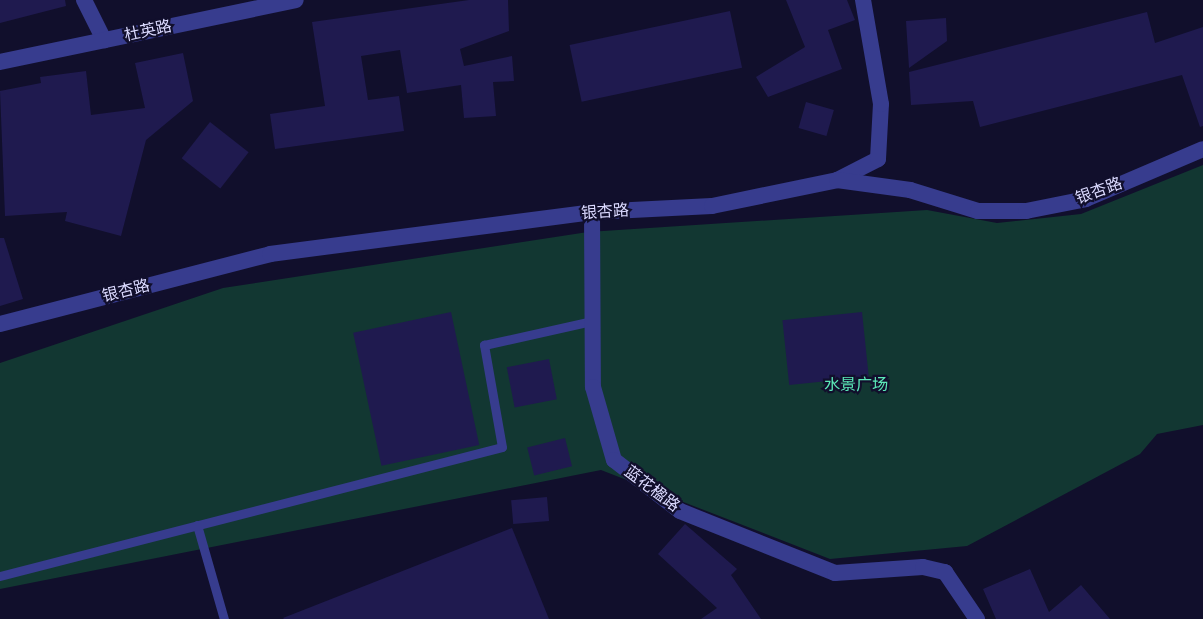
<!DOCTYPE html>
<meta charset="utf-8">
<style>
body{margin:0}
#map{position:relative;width:1203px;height:619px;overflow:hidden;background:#110f2c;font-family:Rubik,"Noto Sans SC",sans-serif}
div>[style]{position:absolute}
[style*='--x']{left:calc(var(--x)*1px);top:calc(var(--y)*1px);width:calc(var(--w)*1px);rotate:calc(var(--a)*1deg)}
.green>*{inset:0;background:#123732}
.building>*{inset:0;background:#1f1a4f;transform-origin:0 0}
.service>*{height:9px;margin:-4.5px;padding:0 4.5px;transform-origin:4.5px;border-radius:4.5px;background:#373c8e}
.minor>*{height:16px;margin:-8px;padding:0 8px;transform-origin:8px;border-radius:8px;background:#373c8e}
span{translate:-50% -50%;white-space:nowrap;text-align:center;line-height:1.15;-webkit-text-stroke:4.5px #110f2c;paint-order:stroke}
.street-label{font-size:16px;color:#dbdaff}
.park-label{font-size:16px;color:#5ce9b8}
</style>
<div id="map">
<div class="green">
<i style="clip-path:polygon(1203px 165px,1203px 425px,1157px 434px,1140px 454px,967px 546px,830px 559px,601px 470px,0 589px,0 363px,223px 288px,588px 232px,927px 210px,997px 223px,1081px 214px)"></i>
</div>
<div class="building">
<i style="clip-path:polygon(0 0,65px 0,66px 6px,0 23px)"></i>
<i style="clip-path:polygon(469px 0,508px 0,509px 31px,460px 49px,464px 66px,512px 56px,514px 81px,493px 82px,496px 116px,464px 118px,461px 85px,407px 93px,400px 50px,361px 56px,368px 100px,399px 96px,404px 131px,275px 149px,270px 114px,325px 106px,312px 22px)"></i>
<i style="clip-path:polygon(786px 0,847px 0,855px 20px,828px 30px,842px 69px,768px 97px,756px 77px,805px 47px)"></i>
<i style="left:730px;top:11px;width:58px;height:164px;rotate:78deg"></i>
<i style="clip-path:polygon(1147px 12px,1155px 43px,1203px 27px,1203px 126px,1200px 127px,1182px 75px,980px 127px,973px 101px,911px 105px,909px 72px)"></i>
<i style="clip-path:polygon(946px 18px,947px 41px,909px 68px,906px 21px)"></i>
<i style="clip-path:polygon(183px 53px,193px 101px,146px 140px,121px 236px,65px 221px,67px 212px,5px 216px,0 91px,41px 83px,40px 77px,86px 71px,91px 115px,145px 108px,135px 63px)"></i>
<i style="left:806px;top:102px;width:29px;height:27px;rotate:16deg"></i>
<i style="left:210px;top:122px;width:49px;height:46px;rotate:38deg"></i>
<i style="clip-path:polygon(0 238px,4px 238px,23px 299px,0 306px)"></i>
<i style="left:451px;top:312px;width:136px;height:100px;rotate:78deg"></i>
<i style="left:862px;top:312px;width:65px;height:80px;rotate:84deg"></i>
<i style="left:549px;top:359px;width:41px;height:43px;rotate:79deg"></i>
<i style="left:565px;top:438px;width:29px;height:39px;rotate:76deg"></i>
<i style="left:547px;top:497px;width:24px;height:36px;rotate:85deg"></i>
<i style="clip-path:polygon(685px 524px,737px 569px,731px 575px,761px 619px,701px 619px,717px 608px,658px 554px)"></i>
<i style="clip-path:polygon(512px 528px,549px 619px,284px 619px,283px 618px)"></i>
<i style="clip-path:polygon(1030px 569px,1049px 612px,1081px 585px,1110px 619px,996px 619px,983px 589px)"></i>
</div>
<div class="service">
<i style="--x:197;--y:525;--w:98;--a:74"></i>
<i style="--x:0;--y:576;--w:518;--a:-14.41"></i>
<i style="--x:502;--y:447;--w:104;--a:-100"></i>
<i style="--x:484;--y:345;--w:111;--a:-12.5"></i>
</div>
<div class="minor">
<i style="--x:84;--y:0;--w:45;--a:63.4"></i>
<i style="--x:0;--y:62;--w:302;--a:-11.8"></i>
<i style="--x:837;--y:180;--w:46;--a:-27.1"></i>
<i style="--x:878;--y:159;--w:55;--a:-86.9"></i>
<i style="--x:881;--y:104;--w:106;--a:-99.8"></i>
<i style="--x:592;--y:212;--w:175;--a:89.7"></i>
<i style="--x:593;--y:387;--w:76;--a:74"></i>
<i style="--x:614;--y:460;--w:83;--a:37.7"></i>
<i style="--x:680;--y:511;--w:167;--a:21.8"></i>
<i style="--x:835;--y:573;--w:88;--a:-3.9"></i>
<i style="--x:923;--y:567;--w:23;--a:13"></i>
<i style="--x:945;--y:572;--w:57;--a:55.8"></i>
<i style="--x:0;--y:324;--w:279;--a:-14.5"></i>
<i style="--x:270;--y:254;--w:325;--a:-7.4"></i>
<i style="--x:592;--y:212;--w:120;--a:-2.9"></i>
<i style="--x:712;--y:206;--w:128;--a:-11.7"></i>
<i style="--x:837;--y:180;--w:74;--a:7.8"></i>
<i style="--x:910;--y:190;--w:71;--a:17.2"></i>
<i style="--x:978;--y:211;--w:48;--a:0"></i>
<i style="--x:1026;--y:211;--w:61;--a:-11.3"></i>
<i style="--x:1086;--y:199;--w:127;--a:-23.1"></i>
</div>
<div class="street-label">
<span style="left:148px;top:31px;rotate:-12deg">杜英路</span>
<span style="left:1099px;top:191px;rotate:-20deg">银杏路</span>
<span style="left:605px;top:212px;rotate:-4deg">银杏路</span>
<span style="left:126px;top:291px;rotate:-14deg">银杏路</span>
<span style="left:652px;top:489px;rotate:37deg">蓝花楹路</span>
</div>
<div class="park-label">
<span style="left:856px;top:385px">水景广场</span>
</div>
</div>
